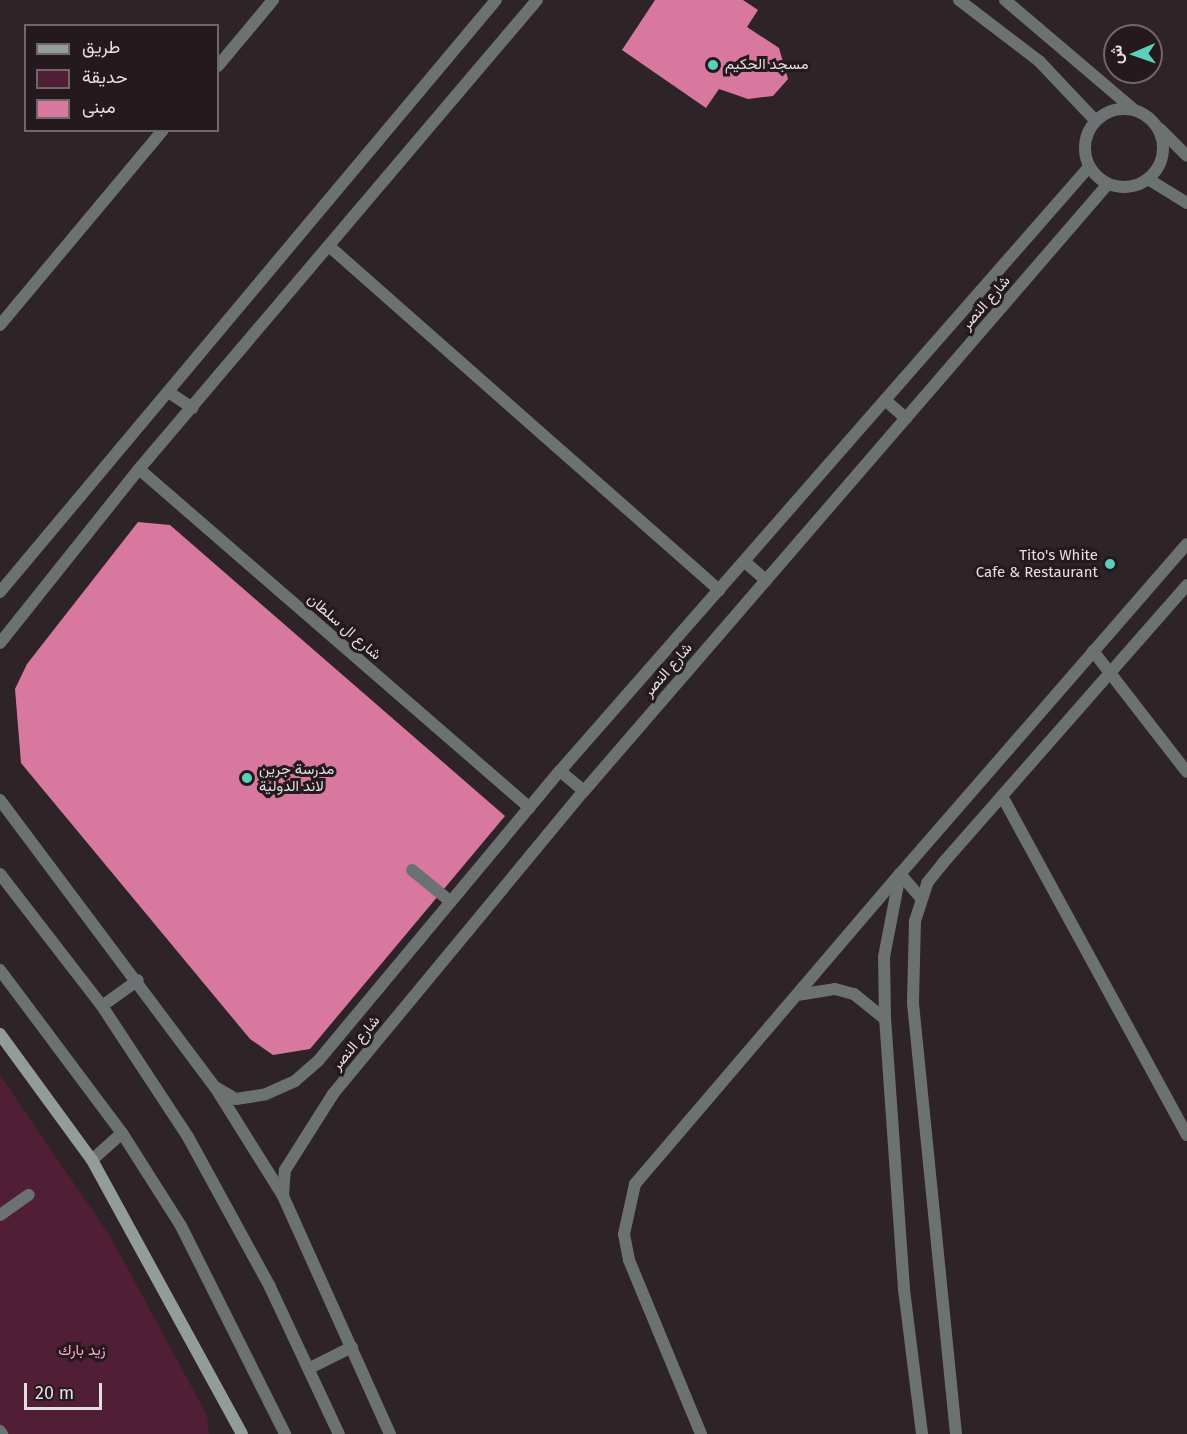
<!DOCTYPE html>
<meta charset="utf-8">
<style>
body{margin:0}
#map{position:relative;width:1187px;height:1434px;overflow:hidden;background:#2e2327;font-family:"Fira Sans",Vazirmatn,sans-serif}
div>[style]{position:absolute}
[style*='--x']{left:calc(var(--x)*1px);top:calc(var(--y)*1px);width:calc(var(--w)*1px);rotate:calc(var(--a)*1deg)}
.green>*{inset:0;background:#511f35}
.building>*{inset:0;background:#d9789f}
.lane>*{height:12px;margin:-6px;padding:0 6px;transform-origin:6px;border-radius:6px;background:#6b7271}
.street>*{height:12px;margin:-6px;padding:0 6px;transform-origin:6px;border-radius:6px;background:#6b7271}
.street>.ring{margin:-6px;padding:0;box-sizing:content-box;background:none;border:12px solid #6b7271;border-radius:50%}
.secondary>*{height:12px;margin:-6px;padding:0 6px;transform-origin:6px;border-radius:6px;background:#929d9b}
.dots>*{width:16px;height:16px;translate:-50% -50%;box-sizing:border-box;border:3px solid #24191d;border-radius:50%}
span{translate:-50% -50%;white-space:nowrap;text-align:center;line-height:1.15;-webkit-text-stroke:6px #24191d;paint-order:stroke}
.poi-label{font-size:15px;color:#e5dde0}
.left{translate:0 -50%;text-align:left}
.right{translate:-100% -50%;text-align:right}
.street-label{font-size:15px;color:#e5dde0}
.park-label{font-size:15px;color:#f8acc8}
.legend{position:absolute;left:24px;top:24px;width:195px;height:108px;box-sizing:border-box;background:#24191d;border:2px solid #71676b;margin:0;padding:8px 10px;list-style:none;font-size:18px;color:#e5dde0}
.legend li{display:flex;align-items:center;gap:12px;height:30px}
.legend b{width:30px;border:2px solid #71676b}
.north{position:absolute;left:1103px;top:24px;width:60px;height:60px;box-sizing:border-box;background:#24191d;border:2px solid #71676b;border-radius:50%;rotate:268deg;font-size:16px;font-weight:700;line-height:24px;text-align:center;color:#e5dde0}
.north::after{content:'';display:block;margin:auto;width:21px;height:27px;background:#5bcebc;clip-path:polygon(50% 0,100% 100%,50% 72%,0 100%)}
.scale{position:absolute;left:24px;top:1383px;width:78px;height:27px;box-sizing:border-box;border:3px solid #e5dde0;border-top:0;padding-left:8px;font-size:18px;line-height:21px;white-space:nowrap;color:#e5dde0;-webkit-text-stroke:4px #24191d;paint-order:stroke}
</style>
<div id="map">
<div class="green">
<i style="clip-path:polygon(0 1075px,110px 1236px,207px 1415px,209px 1434px,0 1434px)"></i>
</div>
<div class="building">
<i style="clip-path:polygon(655px 0,743px 0,758px 10px,747px 27px,779px 48px,788px 79px,773px 96px,748px 99px,719px 89px,706px 108px,622px 50px)"></i>
<i style="clip-path:polygon(138px 522px,170px 525px,505px 816px,310px 1049px,273px 1055px,250px 1039px,21px 763px,15px 689px,27px 664px)"></i>
</div>
<div class="lane">
<i style="--x:412;--y:870;--w:50;--a:39.4"></i>
<i style="--x:0;--y:1215;--w:35;--a:-35"></i>
<i style="--x:0;--y:1431;--w:4;--a:56"></i>
</div>
<div class="street">
<i style="--x:959;--y:0;--w:101;--a:37.3"></i>
<i style="--x:1039;--y:61;--w:81;--a:46.5"></i>
<i style="--x:1005;--y:0;--w:168;--a:40.4"></i>
<i style="--x:218;--y:66;--w:86;--a:-50.2"></i>
<i class="ring" style="left:1085px;top:109px;width:66px;height:66px"></i>
<i style="--x:1160;--y:129;--w:38;--a:45"></i>
<i style="--x:1148;--y:179;--w:46;--a:31.6"></i>
<i style="--x:330;--y:247;--w:519;--a:41.4"></i>
<i style="--x:0;--y:325;--w:254;--a:-50.1"></i>
<i style="--x:170;--y:393;--w:27;--a:34"></i>
<i style="--x:885;--y:400;--w:28;--a:41"></i>
<i style="--x:139;--y:469;--w:517;--a:40.93"></i>
<i style="--x:745;--y:562;--w:28;--a:41"></i>
<i style="--x:0;--y:592;--w:772;--a:-50.04"></i>
<i style="--x:0;--y:643;--w:223;--a:-51.4"></i>
<i style="--x:139;--y:469;--w:615;--a:-49.68"></i>
<i style="--x:1093;--y:651;--w:153;--a:52.2"></i>
<i style="--x:560;--y:771;--w:31;--a:40"></i>
<i style="--x:1002;--y:796;--w:386;--a:61.4"></i>
<i style="--x:0;--y:800;--w:359;--a:53.2"></i>
<i style="--x:215;--y:1087;--w:128;--a:58"></i>
<i style="--x:283;--y:1196;--w:261;--a:65.8"></i>
<i style="--x:0;--y:874;--w:167;--a:52.3"></i>
<i style="--x:102;--y:1006;--w:157;--a:56.7"></i>
<i style="--x:188;--y:1137;--w:171;--a:61.3"></i>
<i style="--x:270;--y:1287;--w:162;--a:64.9"></i>
<i style="--x:0;--y:970;--w:204;--a:53.2"></i>
<i style="--x:122;--y:1133;--w:110;--a:57.6"></i>
<i style="--x:181;--y:1226;--w:233;--a:63.4"></i>
<i style="--x:797;--y:995;--w:38;--a:-9"></i>
<i style="--x:835;--y:989;--w:20;--a:15"></i>
<i style="--x:854;--y:994;--w:40;--a:39"></i>
<i style="--x:102;--y:1006;--w:44;--a:-35.8"></i>
<i style="--x:215;--y:1087;--w:24;--a:30"></i>
<i style="--x:236;--y:1099;--w:30;--a:-9"></i>
<i style="--x:266;--y:1094;--w:32;--a:-24"></i>
<i style="--x:295;--y:1081;--w:30;--a:-41"></i>
<i style="--x:318;--y:1061;--w:378;--a:-50.2"></i>
<i style="--x:560;--y:771;--w:803;--a:-48.79"></i>
<i style="--x:92;--y:1160;--w:40;--a:-42"></i>
<i style="--x:283;--y:1196;--w:26;--a:-86"></i>
<i style="--x:285;--y:1170;--w:90;--a:-57.7"></i>
<i style="--x:333;--y:1094;--w:393;--a:-50.4"></i>
<i style="--x:584;--y:791;--w:802;--a:-49.2"></i>
<i style="--x:310;--y:1368;--w:47;--a:-26.6"></i>
<i style="--x:701;--y:1434;--w:188;--a:-112.5"></i>
<i style="--x:629;--y:1260;--w:26;--a:-101"></i>
<i style="--x:624;--y:1234;--w:51;--a:-77.6"></i>
<i style="--x:635;--y:1184;--w:408;--a:-49.5"></i>
<i style="--x:900;--y:874;--w:33;--a:49"></i>
<i style="--x:922;--y:1434;--w:146;--a:-97.1"></i>
<i style="--x:904;--y:1289;--w:271;--a:-94"></i>
<i style="--x:885;--y:1019;--w:62;--a:-90.9"></i>
<i style="--x:884;--y:957;--w:85;--a:-79.1"></i>
<i style="--x:900;--y:874;--w:437;--a:-49"></i>
<i style="--x:956;--y:1434;--w:434;--a:-95.7"></i>
<i style="--x:913;--y:1002;--w:81;--a:-88.6"></i>
<i style="--x:915;--y:921;--w:40;--a:-72"></i>
<i style="--x:927;--y:883;--w:26;--a:-51"></i>
<i style="--x:943;--y:863;--w:370;--a:-48.7"></i>
</div>
<div class="secondary">
<i style="--x:0;--y:1034;--w:156;--a:53.9"></i>
<i style="--x:92;--y:1160;--w:312;--a:61.3"></i>
</div>
<div class="dots">
<i style="left:713px;top:65px;background:#5bcebc"></i>
<i style="left:1110px;top:564px;background:#5bcebc"></i>
<i style="left:247px;top:778px;background:#5bcebc"></i>
</div>
<div class="poi-label">
<span class="left" style="left:725px;top:65px">مسجد الحكيم</span>
<span class="right" style="left:1098px;top:564px">Tito's White<br>Cafe &amp; Restaurant</span>
<span class="left" style="left:259px;top:778px">مدرسة جرين<br>لاند الدولية</span>
</div>
<div class="street-label">
<span style="left:986px;top:303px;rotate:-49deg">شارع النصر</span>
<span style="left:344px;top:627px;rotate:41deg">شارع ال سلطان</span>
<span style="left:668px;top:670px;rotate:-49deg">شارع النصر</span>
<span style="left:356px;top:1043px;rotate:-50deg">شارع النصر</span>
</div>
<div class="park-label">
<span style="left:82px;top:1351px">زيد بارك</span>
</div>
<ul class="legend">
<li><b style="height:8px;background:#929d9b"></b>طريق</li>
<li><b style="height:16px;background:#511f35"></b>حديقة</li>
<li><b style="height:16px;background:#d9789f"></b>مبنى</li>
</ul>
<div class="north">ش</div>
<div class="scale">20 m</div>
</div>
